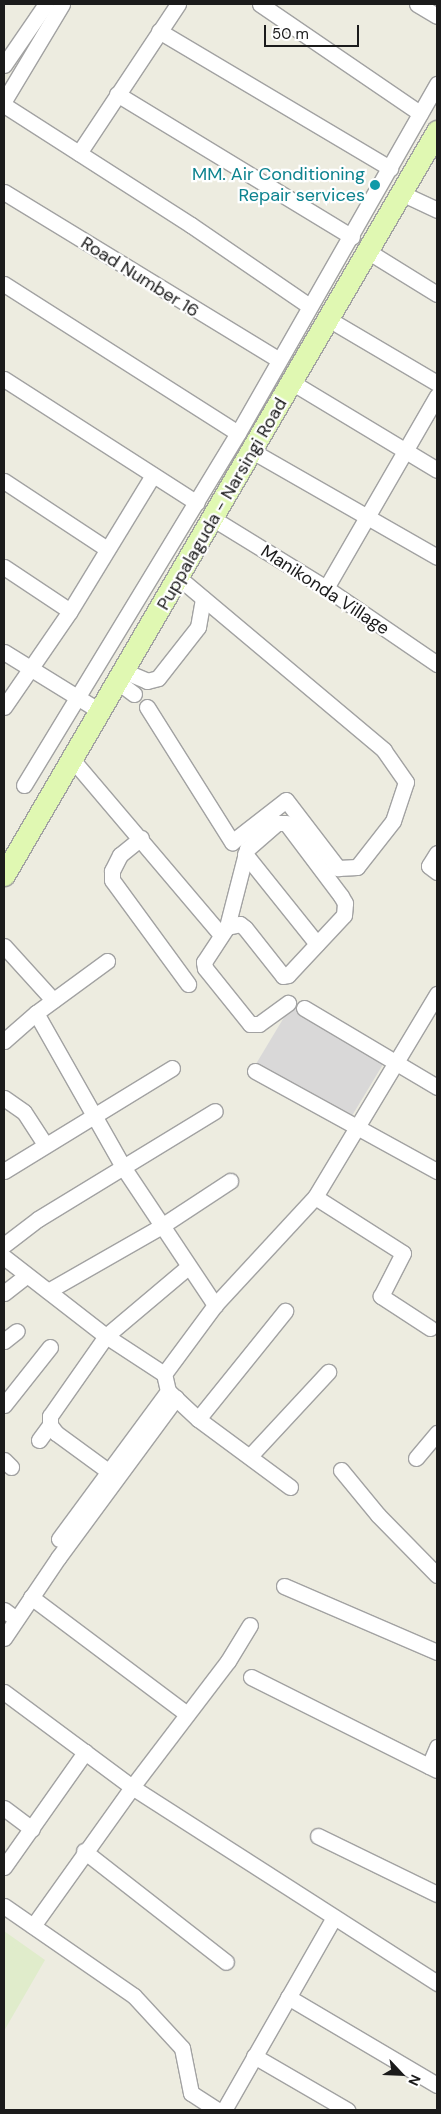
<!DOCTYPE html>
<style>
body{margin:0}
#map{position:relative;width:441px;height:2114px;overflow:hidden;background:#edece0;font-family:"DM Sans",sans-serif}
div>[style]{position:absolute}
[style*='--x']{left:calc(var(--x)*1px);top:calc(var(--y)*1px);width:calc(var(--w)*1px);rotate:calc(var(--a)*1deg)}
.residential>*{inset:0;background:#d9d8d8;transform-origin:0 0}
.farmland>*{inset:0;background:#e0eccb}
.roads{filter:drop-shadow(1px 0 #a2a2a2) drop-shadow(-1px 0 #a2a2a2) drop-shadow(0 1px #a2a2a2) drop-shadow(0 -1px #a2a2a2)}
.street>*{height:15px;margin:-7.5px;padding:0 7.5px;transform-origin:7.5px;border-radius:7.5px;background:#fff}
.secondary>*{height:21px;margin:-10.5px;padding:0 10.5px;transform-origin:10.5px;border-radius:10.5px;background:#e0f8b2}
.dots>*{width:14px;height:14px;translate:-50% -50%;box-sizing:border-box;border:2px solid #fff;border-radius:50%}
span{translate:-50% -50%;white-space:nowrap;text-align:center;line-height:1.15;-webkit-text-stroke:4.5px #fff;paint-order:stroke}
.culture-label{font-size:18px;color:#0d838f}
.right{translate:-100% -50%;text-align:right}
.street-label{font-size:18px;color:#1b1b1b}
.frame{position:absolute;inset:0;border:5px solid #1b1b1b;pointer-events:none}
.north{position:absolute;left:376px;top:2049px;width:50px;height:50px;-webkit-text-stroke:4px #fff;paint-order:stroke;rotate:115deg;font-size:14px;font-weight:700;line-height:20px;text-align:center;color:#1b1b1b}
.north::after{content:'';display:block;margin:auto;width:18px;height:22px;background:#1b1b1b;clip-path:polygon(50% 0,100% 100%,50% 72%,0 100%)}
.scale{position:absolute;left:264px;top:25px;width:95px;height:22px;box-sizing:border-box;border:2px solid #1b1b1b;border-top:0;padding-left:6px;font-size:15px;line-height:18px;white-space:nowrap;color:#1b1b1b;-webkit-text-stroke:4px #fff;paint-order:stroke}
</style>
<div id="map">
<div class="residential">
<i style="left:292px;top:1004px;width:109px;height:78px;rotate:31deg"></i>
</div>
<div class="farmland">
<i style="clip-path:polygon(4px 1931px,45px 1960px,4px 2031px)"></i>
</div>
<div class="roads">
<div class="street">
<i style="--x:260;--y:4;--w:194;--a:34.3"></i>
<i style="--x:417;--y:4;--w:23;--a:31"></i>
<i style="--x:159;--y:31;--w:269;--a:30.7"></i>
<i style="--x:4;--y:65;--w:74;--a:-55.5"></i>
<i style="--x:117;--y:94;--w:275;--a:31.3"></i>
<i style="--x:4;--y:101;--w:113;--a:-59.1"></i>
<i style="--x:4;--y:105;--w:222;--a:32.7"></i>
<i style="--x:191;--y:225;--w:142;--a:34.4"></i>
<i style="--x:79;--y:153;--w:179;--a:-56.4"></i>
<i style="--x:4;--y:192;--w:321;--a:31.4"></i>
<i style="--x:401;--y:193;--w:40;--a:25"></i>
<i style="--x:369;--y:252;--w:80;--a:31.7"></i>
<i style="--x:4;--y:284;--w:277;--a:32.5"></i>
<i style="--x:238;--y:433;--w:412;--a:121.3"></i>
<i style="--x:330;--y:320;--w:124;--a:30.5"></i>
<i style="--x:4;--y:379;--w:229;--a:32.7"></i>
<i style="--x:293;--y:383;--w:168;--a:31.1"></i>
<i style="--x:238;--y:433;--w:402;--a:-60.3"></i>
<i style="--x:252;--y:451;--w:213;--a:29.8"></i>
<i style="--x:4;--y:481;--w:123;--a:33.4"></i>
<i style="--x:212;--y:518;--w:134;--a:31.6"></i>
<i style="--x:326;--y:588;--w:135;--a:34.4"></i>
<i style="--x:4;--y:567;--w:79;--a:33.7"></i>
<i style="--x:326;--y:588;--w:222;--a:-60"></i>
<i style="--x:4;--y:652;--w:114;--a:31.7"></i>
<i style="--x:124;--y:671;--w:25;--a:23"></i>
<i style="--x:147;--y:681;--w:11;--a:-15"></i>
<i style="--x:158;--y:678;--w:65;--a:-51.9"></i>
<i style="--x:198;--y:627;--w:29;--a:-80"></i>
<i style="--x:118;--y:682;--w:20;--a:37"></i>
<i style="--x:4;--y:707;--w:116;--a:-55.5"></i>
<i style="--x:70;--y:611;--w:159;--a:-58.6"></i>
<i style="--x:147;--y:707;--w:160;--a:57.8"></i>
<i style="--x:232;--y:842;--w:68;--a:-37.9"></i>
<i style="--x:286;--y:800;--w:86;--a:52.6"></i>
<i style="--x:338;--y:868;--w:19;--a:-3"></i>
<i style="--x:357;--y:867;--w:58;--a:-52"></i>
<i style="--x:393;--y:821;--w:41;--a:-71.6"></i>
<i style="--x:406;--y:782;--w:39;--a:-125"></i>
<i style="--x:384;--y:750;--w:269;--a:-140"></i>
<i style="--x:71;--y:758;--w:232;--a:49.7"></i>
<i style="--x:141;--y:838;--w:27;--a:141"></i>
<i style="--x:120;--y:855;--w:18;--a:117"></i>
<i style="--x:112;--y:871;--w:9;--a:90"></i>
<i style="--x:112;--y:880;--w:129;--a:53.8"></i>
<i style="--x:437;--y:853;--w:15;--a:122"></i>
<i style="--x:429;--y:866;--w:10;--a:37"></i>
<i style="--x:245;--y:854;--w:115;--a:51.3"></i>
<i style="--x:227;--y:927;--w:13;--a:-13"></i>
<i style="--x:240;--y:924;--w:6;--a:39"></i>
<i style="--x:245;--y:928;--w:61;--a:51.6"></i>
<i style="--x:283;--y:976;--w:5;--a:-11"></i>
<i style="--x:288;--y:975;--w:82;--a:-47"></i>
<i style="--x:344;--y:915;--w:12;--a:-85"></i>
<i style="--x:345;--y:903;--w:8;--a:-120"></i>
<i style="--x:341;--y:896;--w:91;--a:-127"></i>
<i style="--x:286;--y:823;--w:9;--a:180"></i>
<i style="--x:277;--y:823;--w:40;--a:139"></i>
<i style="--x:247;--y:849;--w:81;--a:104.4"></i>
<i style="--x:227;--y:927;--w:42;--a:123.3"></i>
<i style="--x:204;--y:962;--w:6;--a:81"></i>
<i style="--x:205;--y:968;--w:72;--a:51.2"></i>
<i style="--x:250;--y:1024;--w:9;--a:0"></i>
<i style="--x:259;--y:1024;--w:36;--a:-36"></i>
<i style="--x:4;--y:946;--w:73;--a:47.8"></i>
<i style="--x:304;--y:1008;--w:155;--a:30.7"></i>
<i style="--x:36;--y:1013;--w:88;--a:-36.2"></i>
<i style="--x:4;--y:1041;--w:43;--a:-41.2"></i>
<i style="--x:36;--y:1013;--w:177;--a:60.5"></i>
<i style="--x:123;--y:1167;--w:166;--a:56.3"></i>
<i style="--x:255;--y:1071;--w:208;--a:28.8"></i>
<i style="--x:4;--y:1098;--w:24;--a:35"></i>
<i style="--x:24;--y:1112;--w:38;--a:57"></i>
<i style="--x:4;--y:1171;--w:197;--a:-31.5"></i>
<i style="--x:4;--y:1245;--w:43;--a:-37.4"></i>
<i style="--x:38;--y:1219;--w:207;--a:-31.4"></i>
<i style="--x:4;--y:1257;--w:129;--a:37.8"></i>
<i style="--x:106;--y:1336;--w:69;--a:33.2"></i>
<i style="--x:48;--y:1291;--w:129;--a:-29.7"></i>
<i style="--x:160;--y:1227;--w:84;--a:-33.3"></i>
<i style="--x:4;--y:1293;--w:28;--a:-38"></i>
<i style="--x:430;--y:1328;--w:59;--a:-146.9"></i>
<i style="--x:381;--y:1296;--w:48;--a:-62.9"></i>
<i style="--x:403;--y:1253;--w:104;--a:-147.5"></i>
<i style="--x:315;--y:1197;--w:237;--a:-59"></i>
<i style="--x:4;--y:1341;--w:16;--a:-38"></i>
<i style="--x:4;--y:1405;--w:74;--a:-51.6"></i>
<i style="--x:198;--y:1419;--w:139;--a:-51.1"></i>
<i style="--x:39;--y:1440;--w:19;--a:-54"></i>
<i style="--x:250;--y:1456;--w:115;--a:-47.1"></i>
<i style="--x:416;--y:1458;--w:33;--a:-50"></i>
<i style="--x:4;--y:1460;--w:10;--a:45"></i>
<i style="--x:341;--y:1470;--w:58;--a:50.6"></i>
<i style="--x:378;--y:1515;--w:84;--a:45.5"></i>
<i style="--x:108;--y:1471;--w:64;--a:-143.8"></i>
<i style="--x:56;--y:1433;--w:10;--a:-127"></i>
<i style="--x:50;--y:1425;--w:9;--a:-90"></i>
<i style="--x:50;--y:1416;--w:98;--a:-55"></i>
<i style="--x:106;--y:1336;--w:107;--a:-40.1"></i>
<i style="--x:290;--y:1487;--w:114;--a:-143.5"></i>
<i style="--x:198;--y:1419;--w:41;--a:-137"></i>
<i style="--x:168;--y:1391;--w:17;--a:-103"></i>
<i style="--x:164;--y:1374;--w:86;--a:-53.5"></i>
<i style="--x:215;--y:1305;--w:147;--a:-47.2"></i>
<i style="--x:59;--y:1539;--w:184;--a:-53.6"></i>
<i style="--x:284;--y:1586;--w:167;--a:23.3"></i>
<i style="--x:31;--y:1597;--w:195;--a:36.9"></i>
<i style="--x:4;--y:1610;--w:15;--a:37"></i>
<i style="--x:4;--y:1638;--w:97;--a:-56"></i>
<i style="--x:58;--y:1558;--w:199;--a:-53.6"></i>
<i style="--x:251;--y:1677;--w:208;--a:26.6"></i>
<i style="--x:4;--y:1692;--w:159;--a:36.6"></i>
<i style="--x:132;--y:1787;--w:158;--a:-52.7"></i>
<i style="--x:228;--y:1661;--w:42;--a:-58.6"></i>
<i style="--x:429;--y:1766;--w:21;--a:-67"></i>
<i style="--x:4;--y:1808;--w:35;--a:37"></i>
<i style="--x:318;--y:1836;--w:132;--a:26"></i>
<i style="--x:84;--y:1851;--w:180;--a:38"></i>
<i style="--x:4;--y:1867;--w:141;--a:-54.8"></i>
<i style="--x:4;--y:1906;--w:158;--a:34.7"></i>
<i style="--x:134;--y:1996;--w:71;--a:47.3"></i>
<i style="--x:182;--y:2048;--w:46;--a:78.7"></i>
<i style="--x:191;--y:2093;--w:31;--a:33"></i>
<i style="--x:33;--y:1926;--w:171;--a:-54.5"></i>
<i style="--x:132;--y:1787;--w:363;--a:32.7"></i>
<i style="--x:288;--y:1997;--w:173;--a:30.6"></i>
<i style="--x:254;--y:2056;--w:108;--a:30.1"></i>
<i style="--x:224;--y:2110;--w:222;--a:-60.3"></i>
</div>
<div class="secondary">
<i style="--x:4;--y:875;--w:861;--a:-59.8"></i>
</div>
</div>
<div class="dots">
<i style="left:375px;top:185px;background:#0f9aa8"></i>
</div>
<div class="culture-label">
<span class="right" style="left:365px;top:185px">MM. Air Conditioning<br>Repair services</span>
</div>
<div class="street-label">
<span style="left:140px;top:277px;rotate:32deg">Road Number 16</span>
<span style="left:222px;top:504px;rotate:-60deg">Puppalaguda - Narsingi Road</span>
<span style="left:325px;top:590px;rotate:33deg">Manikonda Village</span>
</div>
<div class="frame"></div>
<div class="north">N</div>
<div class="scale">50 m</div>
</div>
